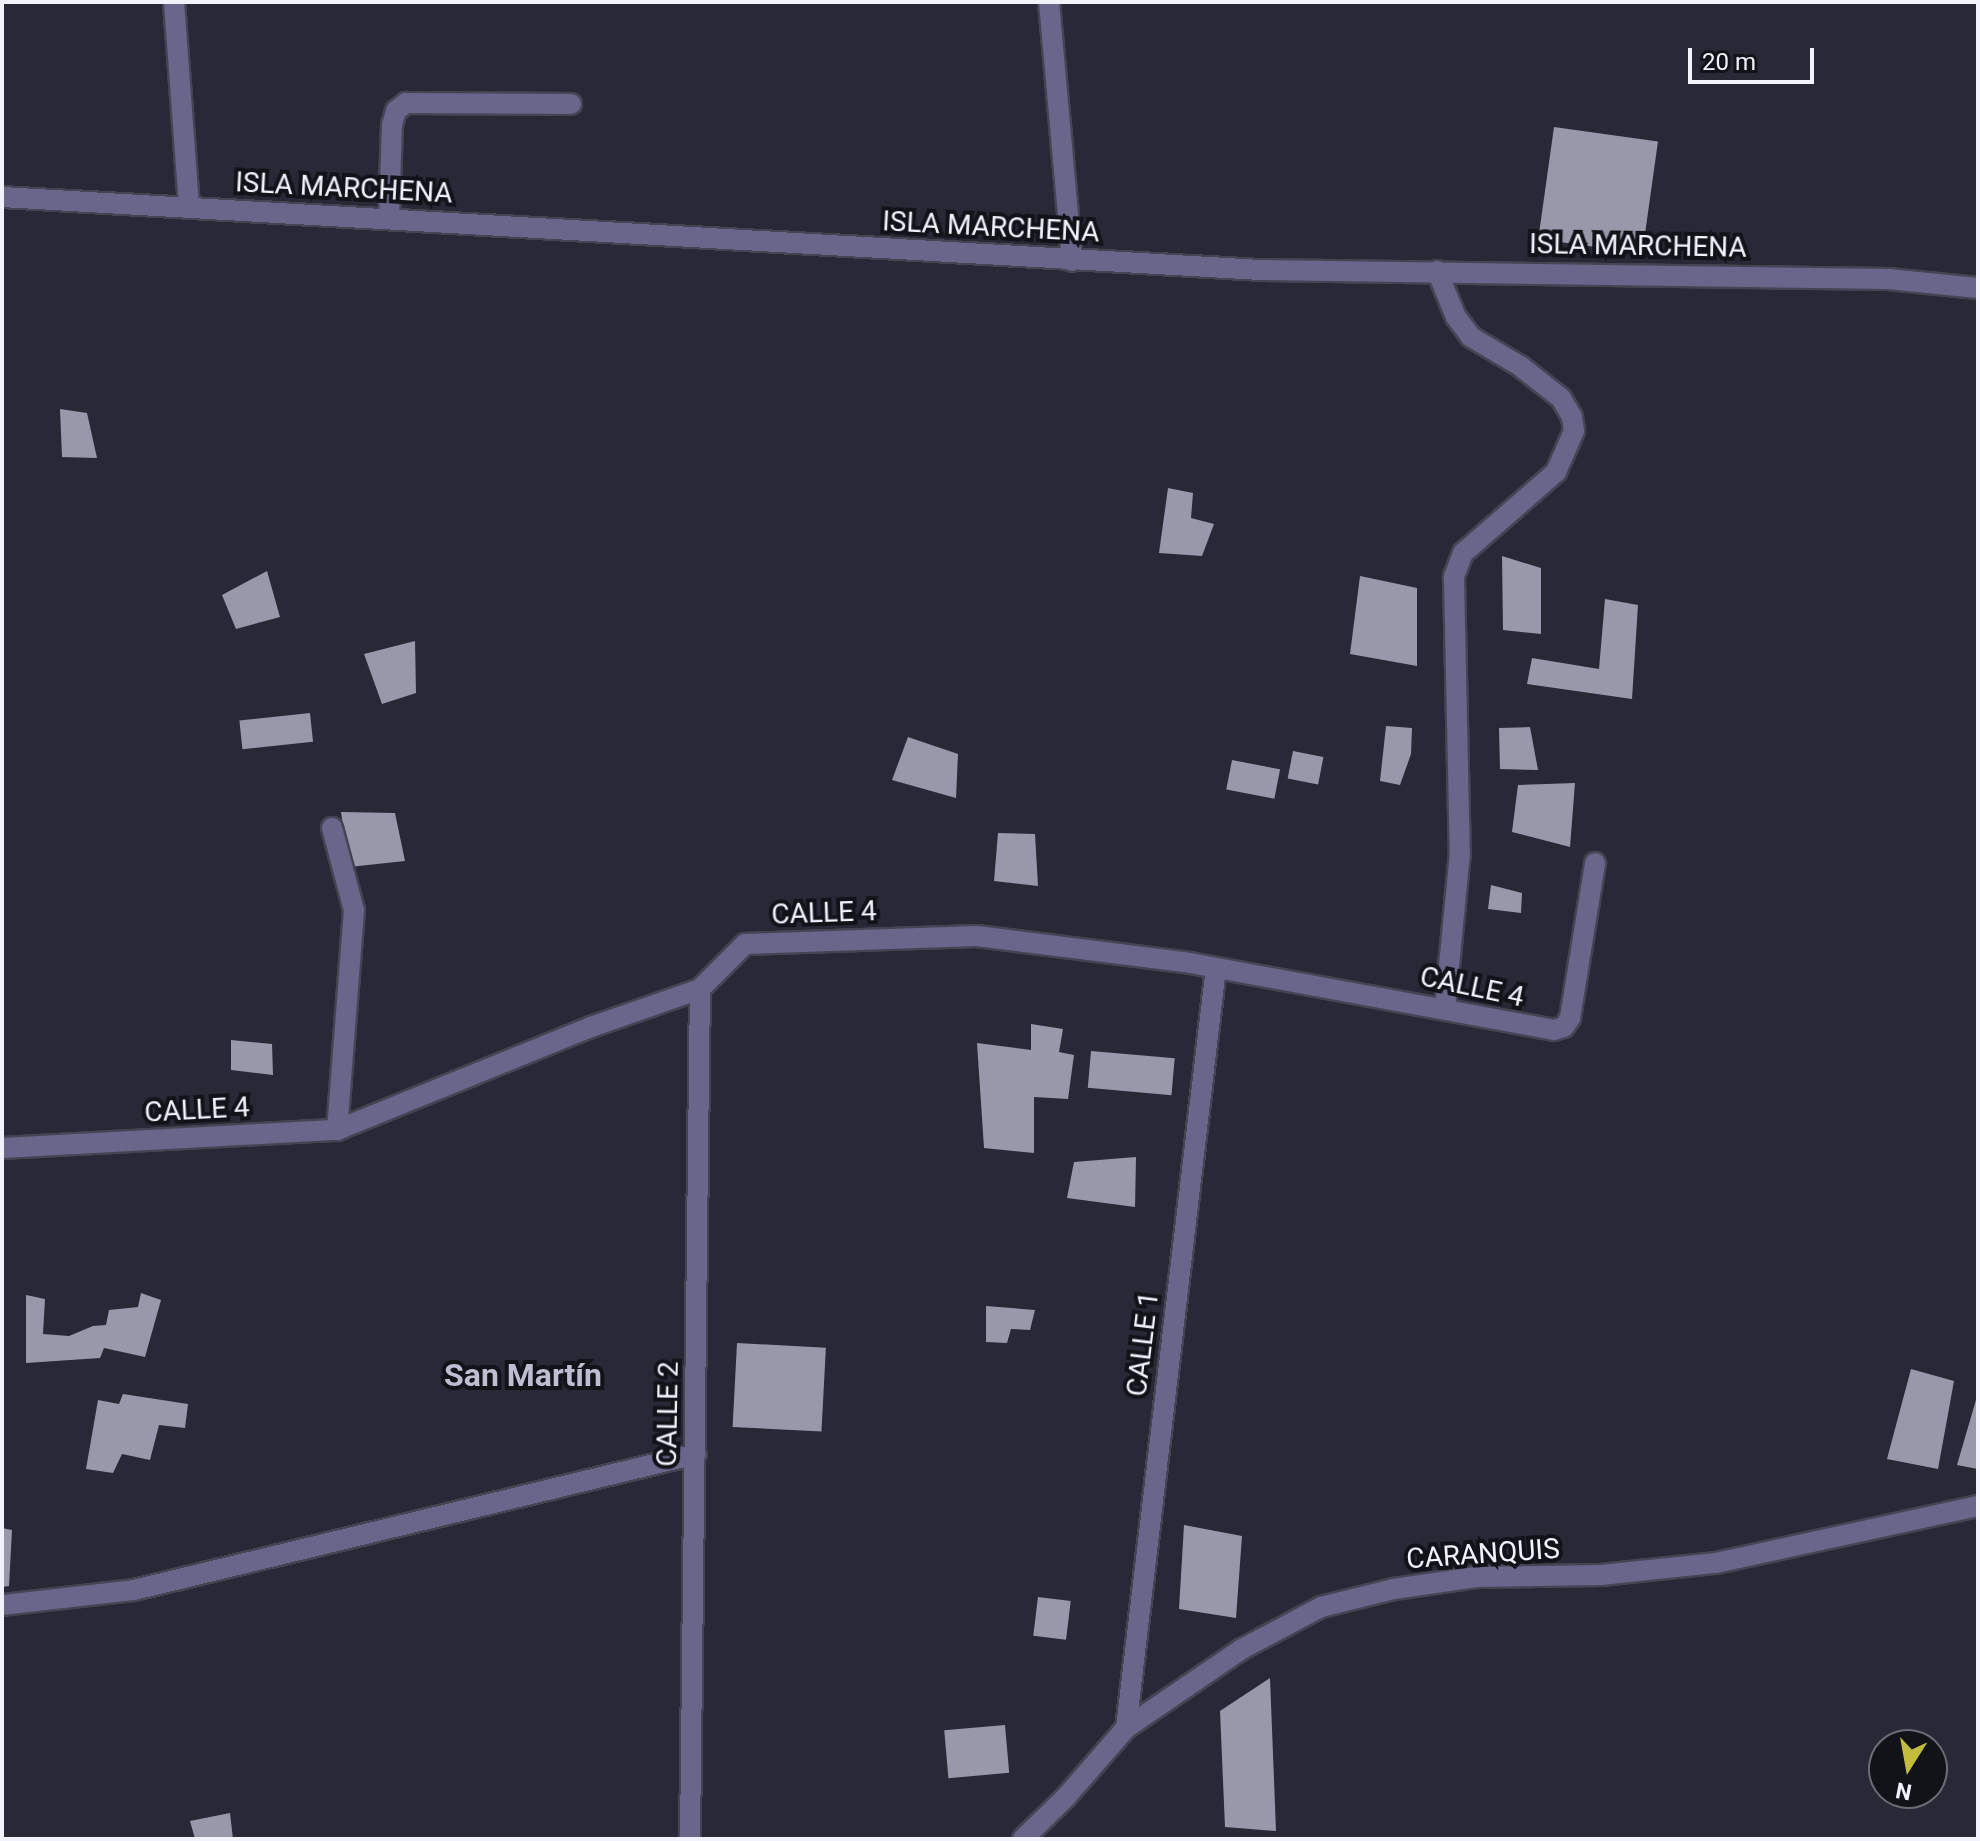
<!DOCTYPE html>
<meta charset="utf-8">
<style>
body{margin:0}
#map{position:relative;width:1980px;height:1841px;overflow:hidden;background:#292837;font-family:Roboto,sans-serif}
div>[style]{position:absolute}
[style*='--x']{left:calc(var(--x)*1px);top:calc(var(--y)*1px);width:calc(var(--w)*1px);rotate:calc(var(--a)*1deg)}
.building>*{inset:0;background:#9898ab;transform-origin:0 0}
.roads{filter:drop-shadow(2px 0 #454453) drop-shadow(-2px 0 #454453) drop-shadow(0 2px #454453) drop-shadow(0 -2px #454453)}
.minor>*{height:20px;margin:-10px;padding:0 10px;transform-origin:10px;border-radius:10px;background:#68668b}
span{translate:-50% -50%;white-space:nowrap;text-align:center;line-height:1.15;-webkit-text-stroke:8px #121219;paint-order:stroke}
.street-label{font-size:28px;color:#f2f2fd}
.quarter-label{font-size:32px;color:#bebed2;font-weight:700}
.frame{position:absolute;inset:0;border:4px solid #f2f2fd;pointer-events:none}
.north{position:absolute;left:1868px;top:1729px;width:80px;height:80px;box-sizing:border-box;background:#121219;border:2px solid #6c6c74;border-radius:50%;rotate:191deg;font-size:22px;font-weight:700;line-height:32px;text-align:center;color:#f2f2fd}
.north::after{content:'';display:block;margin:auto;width:28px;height:36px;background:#c3bd3e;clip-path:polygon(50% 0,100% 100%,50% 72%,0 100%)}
.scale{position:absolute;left:1688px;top:48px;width:126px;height:36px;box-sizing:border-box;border:4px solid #f2f2fd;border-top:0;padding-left:10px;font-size:24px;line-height:28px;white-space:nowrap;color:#f2f2fd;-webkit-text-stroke:6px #121219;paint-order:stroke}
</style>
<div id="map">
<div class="building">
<i style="left:1554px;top:127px;width:105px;height:113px;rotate:8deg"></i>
<i style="clip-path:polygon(60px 409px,87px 413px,97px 458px,62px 457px)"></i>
<i style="clip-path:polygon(1168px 488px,1193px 493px,1191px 518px,1214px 524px,1202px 556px,1159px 553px)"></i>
<i style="clip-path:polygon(1502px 556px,1541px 568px,1541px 634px,1503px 630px)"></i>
<i style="clip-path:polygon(267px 571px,280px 617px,236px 629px,222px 595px)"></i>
<i style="clip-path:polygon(1360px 576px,1417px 588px,1417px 666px,1350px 654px)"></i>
<i style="clip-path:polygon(1605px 599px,1638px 605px,1632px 699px,1527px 684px,1532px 658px,1599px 669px)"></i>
<i style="clip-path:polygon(415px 641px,416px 693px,382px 704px,364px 654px)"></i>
<i style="left:310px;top:713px;width:29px;height:71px;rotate:84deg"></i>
<i style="clip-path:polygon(1386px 726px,1412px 728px,1411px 754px,1400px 785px,1380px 781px)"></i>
<i style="clip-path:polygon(1530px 727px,1538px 770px,1500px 769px,1499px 728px)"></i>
<i style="clip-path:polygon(908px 737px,958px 754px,956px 798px,892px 780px)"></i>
<i style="left:1293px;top:751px;width:31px;height:28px;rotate:11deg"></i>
<i style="left:1232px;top:760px;width:49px;height:30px;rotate:11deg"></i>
<i style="clip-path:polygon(1575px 783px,1570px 847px,1512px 832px,1518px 785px)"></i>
<i style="clip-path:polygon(341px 812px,395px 813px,405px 861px,349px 867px)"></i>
<i style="clip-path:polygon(998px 833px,1035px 834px,1038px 886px,994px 881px)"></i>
<i style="clip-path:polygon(1491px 885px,1522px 893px,1521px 913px,1488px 909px)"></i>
<i style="clip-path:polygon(1031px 1024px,1063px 1029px,1059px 1052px,1074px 1055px,1068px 1099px,1034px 1097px,1034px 1153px,984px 1148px,977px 1043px,1031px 1050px)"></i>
<i style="clip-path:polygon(231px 1040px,272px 1044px,273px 1075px,231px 1070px)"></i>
<i style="left:1091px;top:1051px;width:84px;height:37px;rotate:5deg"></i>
<i style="clip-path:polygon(1136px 1157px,1135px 1207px,1067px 1198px,1074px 1162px)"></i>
<i style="clip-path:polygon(141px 1293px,161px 1300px,145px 1357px,104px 1348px,100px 1358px,26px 1363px,26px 1295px,45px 1299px,43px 1334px,69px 1336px,93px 1326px,106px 1325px,109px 1310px,138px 1307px)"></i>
<i style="clip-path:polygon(986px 1306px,1035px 1310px,1030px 1330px,1011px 1329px,1007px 1343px,986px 1342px)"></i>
<i style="left:737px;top:1343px;width:89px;height:84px;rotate:3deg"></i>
<i style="clip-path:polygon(1911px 1369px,1954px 1381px,1938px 1469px,1887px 1459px)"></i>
<i style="clip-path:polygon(1978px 1393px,1978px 1469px,1957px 1465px)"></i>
<i style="clip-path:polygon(123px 1394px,188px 1404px,185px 1428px,159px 1425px,150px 1460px,122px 1454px,113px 1473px,86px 1469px,98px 1400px,119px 1404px)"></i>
<i style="clip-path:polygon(1184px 1525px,1242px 1536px,1236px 1618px,1179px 1609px)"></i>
<i style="clip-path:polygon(2px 1528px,12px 1530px,9px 1586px,2px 1587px)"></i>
<i style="left:1038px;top:1597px;width:33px;height:39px;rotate:7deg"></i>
<i style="clip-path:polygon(1270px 1678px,1276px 1831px,1225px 1827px,1220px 1711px)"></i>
<i style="left:1005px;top:1725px;width:48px;height:61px;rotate:85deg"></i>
<i style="clip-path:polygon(230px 1813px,233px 1839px,195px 1839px,190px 1821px)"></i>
</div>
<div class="roads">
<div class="minor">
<i style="--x:174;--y:2;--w:206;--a:85.8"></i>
<i style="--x:1049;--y:2;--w:260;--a:84.9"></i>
<i style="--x:2;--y:197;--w:1261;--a:3.32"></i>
<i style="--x:1261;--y:270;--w:627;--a:0.82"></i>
<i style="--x:1888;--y:279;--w:90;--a:5.7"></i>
<i style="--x:389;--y:219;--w:94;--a:-88.2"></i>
<i style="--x:392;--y:125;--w:15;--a:-74"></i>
<i style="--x:396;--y:111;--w:13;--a:-39"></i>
<i style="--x:406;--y:103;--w:165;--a:0.3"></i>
<i style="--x:1437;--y:271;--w:50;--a:67.6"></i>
<i style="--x:1456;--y:317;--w:25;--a:53"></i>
<i style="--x:1471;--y:337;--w:57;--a:30.6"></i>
<i style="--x:1520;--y:366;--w:52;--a:38"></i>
<i style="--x:1561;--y:398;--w:22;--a:60"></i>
<i style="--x:1572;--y:417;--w:14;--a:82"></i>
<i style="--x:1574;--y:431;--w:45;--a:113.7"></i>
<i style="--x:1556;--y:472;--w:123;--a:138.9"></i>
<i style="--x:1463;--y:553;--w:26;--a:111"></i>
<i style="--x:1454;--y:577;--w:275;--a:88.8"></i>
<i style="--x:1460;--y:852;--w:157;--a:95.5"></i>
<i style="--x:332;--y:828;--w:85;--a:75"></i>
<i style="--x:354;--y:910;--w:221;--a:94.4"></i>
<i style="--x:2;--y:1148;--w:335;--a:-3.1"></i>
<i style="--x:337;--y:1130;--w:274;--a:-22.1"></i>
<i style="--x:591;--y:1027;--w:115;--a:-19.2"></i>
<i style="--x:700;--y:989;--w:64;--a:-45"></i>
<i style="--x:745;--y:944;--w:232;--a:-2"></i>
<i style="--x:977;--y:936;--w:215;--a:7.2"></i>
<i style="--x:1190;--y:963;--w:370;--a:10.4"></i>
<i style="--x:1554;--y:1030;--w:10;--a:-17"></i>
<i style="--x:1564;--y:1027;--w:11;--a:-56"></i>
<i style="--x:1570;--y:1018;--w:157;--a:-80.8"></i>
<i style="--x:2;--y:1605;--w:133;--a:-6.5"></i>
<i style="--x:134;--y:1590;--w:578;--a:-13.6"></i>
<i style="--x:1126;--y:1728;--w:765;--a:-83.25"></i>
<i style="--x:690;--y:1839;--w:850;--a:-89.33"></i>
<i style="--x:1023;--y:1839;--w:60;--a:-44.3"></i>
<i style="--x:1066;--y:1797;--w:91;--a:-49"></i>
<i style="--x:1126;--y:1728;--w:140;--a:-34.3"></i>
<i style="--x:1242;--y:1649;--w:89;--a:-28"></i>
<i style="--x:1321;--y:1607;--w:75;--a:-13.9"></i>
<i style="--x:1394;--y:1589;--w:83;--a:-8.3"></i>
<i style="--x:1476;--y:1577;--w:125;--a:-0.9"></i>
<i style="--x:1601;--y:1575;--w:116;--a:-6"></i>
<i style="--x:1716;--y:1563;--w:268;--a:-12.3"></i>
</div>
</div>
<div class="street-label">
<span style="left:344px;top:188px;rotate:3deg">ISLA MARCHENA</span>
<span style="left:991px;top:227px;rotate:3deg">ISLA MARCHENA</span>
<span style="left:1638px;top:246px;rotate:1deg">ISLA MARCHENA</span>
<span style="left:824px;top:913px;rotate:-2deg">CALLE 4</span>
<span style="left:1472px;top:987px;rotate:12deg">CALLE 4</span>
<span style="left:197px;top:1110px;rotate:-3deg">CALLE 4</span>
<span style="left:1143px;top:1344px;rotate:-83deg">CALLE 1</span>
<span style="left:668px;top:1414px;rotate:-89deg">CALLE 2</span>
<span style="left:1483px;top:1554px;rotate:-4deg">CARANQUIS</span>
</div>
<div class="quarter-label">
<span style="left:523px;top:1375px">San Martín</span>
</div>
<div class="frame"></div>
<div class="north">N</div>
<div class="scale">20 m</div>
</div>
